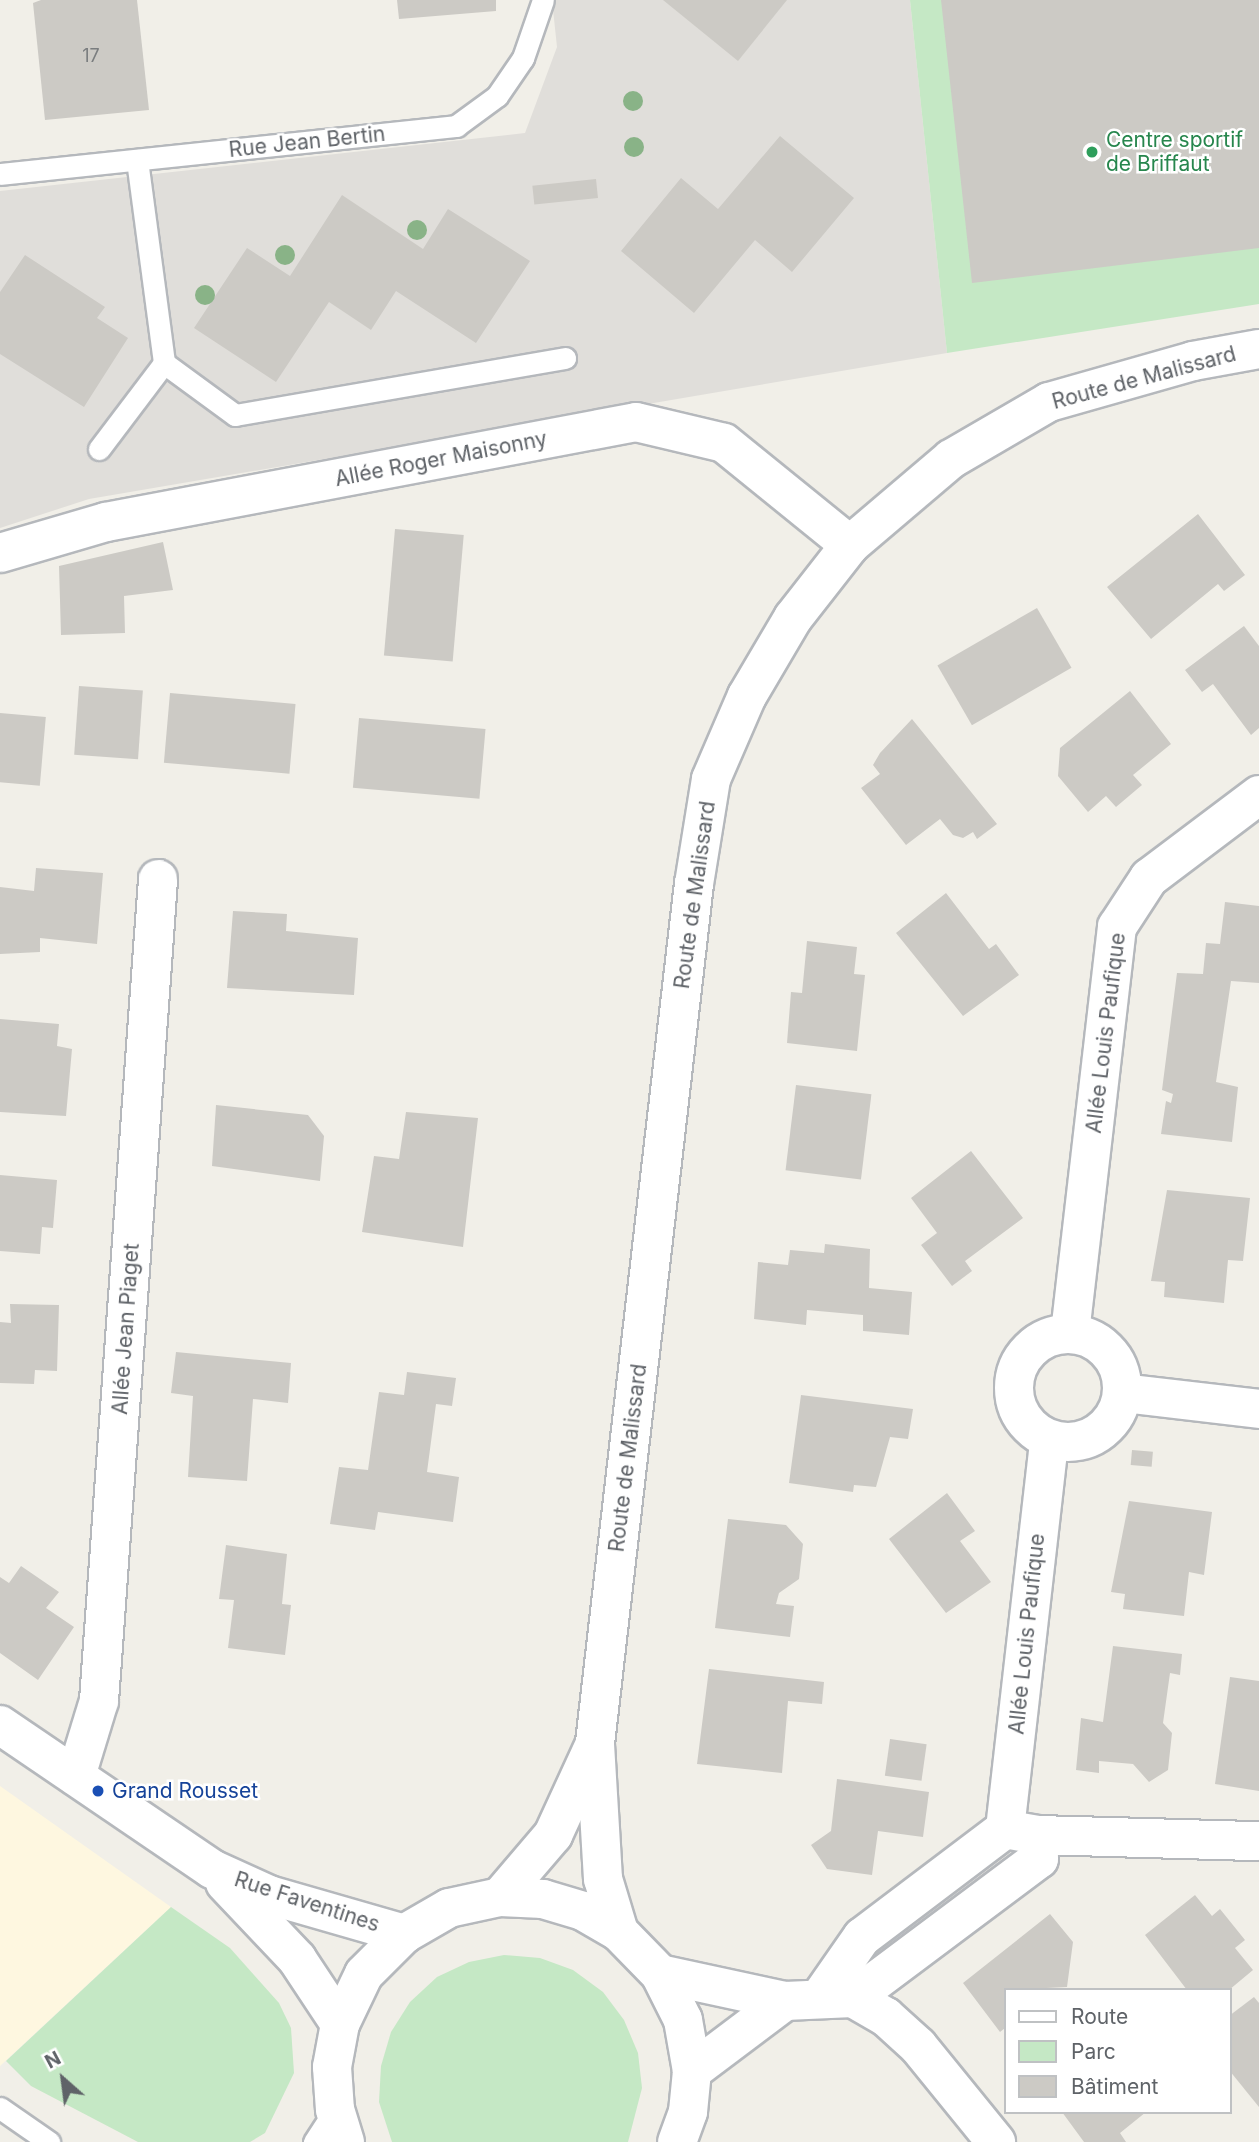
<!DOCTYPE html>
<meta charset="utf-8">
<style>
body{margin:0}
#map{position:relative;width:1259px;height:2142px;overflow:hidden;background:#f1efe8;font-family:Inter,sans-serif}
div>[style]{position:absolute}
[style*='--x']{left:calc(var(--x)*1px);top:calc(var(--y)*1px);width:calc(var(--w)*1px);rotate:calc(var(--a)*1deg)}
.commercial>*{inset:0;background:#fef7e0}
.industrial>*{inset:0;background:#e0deda}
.green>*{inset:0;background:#c5e8c5}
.building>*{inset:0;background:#cccac5;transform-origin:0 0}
.roads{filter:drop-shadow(2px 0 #b5b8bc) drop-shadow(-2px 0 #b5b8bc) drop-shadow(0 2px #b5b8bc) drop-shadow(0 -2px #b5b8bc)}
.lane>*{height:21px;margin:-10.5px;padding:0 10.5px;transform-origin:10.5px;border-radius:10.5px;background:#fff}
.street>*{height:38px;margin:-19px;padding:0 19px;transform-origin:19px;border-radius:19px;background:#fff}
.street>.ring{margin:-19px;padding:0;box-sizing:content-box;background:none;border:38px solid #fff;border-radius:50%}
.secondary>*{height:38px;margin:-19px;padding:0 19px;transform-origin:19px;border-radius:19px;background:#fff}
.trees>*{width:20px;height:20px;margin:-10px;border-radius:50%;background:#89b387}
.dots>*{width:19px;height:19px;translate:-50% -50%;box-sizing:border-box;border:4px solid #fff;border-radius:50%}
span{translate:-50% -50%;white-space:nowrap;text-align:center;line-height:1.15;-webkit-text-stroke:5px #fff;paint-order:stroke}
.number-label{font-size:18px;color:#7a7d7f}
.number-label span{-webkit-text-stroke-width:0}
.leisure-label{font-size:21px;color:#27864d}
.left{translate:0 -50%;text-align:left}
.street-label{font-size:21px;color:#5f6368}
.transit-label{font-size:21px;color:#164399}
.legend{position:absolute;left:1004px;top:1988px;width:228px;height:126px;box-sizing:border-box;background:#fff;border:2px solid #bfc1c3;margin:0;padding:9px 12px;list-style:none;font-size:21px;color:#5f6368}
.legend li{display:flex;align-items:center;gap:14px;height:35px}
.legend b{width:35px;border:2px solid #bfc1c3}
.north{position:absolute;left:28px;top:2044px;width:70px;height:70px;-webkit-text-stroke:5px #fff;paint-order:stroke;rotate:332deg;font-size:19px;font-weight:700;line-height:28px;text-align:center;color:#5f6368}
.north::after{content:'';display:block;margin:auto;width:24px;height:32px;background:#5f6368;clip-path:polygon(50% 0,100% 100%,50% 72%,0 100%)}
</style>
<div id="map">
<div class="commercial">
<i style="clip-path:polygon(0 1786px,171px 1907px,0 2066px)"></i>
</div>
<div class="industrial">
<i style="clip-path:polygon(552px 0,910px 0,947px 353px,89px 499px,0 528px,0 191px,525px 133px,557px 47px)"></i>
</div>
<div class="green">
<i style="clip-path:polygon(910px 0,1259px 0,1259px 304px,947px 353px)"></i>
<i style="clip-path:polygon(171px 1907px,230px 1948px,279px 2003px,291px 2028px,294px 2073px,265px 2133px,250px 2142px,138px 2142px,31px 2086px,6px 2061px)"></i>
<i style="clip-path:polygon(504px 1955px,540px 1958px,573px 1970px,603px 1992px,624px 2020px,638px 2053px,642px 2088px,628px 2142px,392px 2142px,379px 2102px,381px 2066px,391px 2032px,410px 2002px,437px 1977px,469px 1962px)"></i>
</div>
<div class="building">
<i style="clip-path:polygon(41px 0,137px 0,149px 110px,45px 120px,33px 3px)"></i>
<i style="clip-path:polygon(397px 0,496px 0,496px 11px,399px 19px)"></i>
<i style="clip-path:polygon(663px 0,787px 0,738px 61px)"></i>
<i style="clip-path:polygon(941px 0,1259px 0,1259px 248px,972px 283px)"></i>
<i style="clip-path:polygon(780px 136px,854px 198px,792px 272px,755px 240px,694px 313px,621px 251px,681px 178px,718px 209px)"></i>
<i style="left:596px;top:179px;width:19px;height:64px;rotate:84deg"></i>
<i style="clip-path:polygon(342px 195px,423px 249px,448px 209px,530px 261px,476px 343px,396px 291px,371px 330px,329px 302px,276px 382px,194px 328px,247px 248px,290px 276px)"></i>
<i style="clip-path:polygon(25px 255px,105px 307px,97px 318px,128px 338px,84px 407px,0 354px,0 292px)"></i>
<i style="clip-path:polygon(1198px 514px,1245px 575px,1224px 591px,1218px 584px,1151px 639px,1107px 587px)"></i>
<i style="left:395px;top:529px;width:69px;height:127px;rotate:5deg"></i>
<i style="clip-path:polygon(163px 542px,173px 590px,124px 596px,125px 633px,61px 635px,59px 566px)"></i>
<i style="left:1037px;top:608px;width:69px;height:115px;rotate:60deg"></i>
<i style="clip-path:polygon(1244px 626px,1259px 646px,1259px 728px,1251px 735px,1213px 684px,1202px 692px,1185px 670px)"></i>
<i style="left:79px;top:686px;width:64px;height:69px;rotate:4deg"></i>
<i style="clip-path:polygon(1130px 691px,1171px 744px,1133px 775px,1142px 785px,1116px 807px,1106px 796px,1088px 812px,1058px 776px,1060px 748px)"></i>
<i style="left:170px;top:693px;width:126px;height:70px;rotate:5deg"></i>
<i style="left:0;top:713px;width:46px;height:69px;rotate:5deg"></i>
<i style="left:359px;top:718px;width:127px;height:70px;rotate:5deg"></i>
<i style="clip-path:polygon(912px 719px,997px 824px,977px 839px,973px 832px,963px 838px,953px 835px,940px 819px,906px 845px,861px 788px,880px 774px,873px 765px,880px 753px)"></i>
<i style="clip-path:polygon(36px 868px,103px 873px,97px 944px,40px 938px,40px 952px,0 954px,0 887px,34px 891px)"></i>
<i style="clip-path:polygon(946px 893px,989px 949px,996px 944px,1019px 975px,963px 1016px,896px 933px)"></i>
<i style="clip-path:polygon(1225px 902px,1259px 906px,1259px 983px,1231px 981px,1216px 1082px,1238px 1087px,1232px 1142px,1161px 1134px,1166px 1101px,1171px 1103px,1173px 1094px,1162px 1090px,1177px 973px,1203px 974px,1206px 943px,1220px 944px)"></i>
<i style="clip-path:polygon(233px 911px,287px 914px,286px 931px,358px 938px,354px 995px,227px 988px)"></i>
<i style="clip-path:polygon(807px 941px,857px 947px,854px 974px,865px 975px,857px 1051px,787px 1043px,791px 992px,802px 993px)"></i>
<i style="clip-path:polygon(0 1019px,59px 1024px,57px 1046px,72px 1049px,66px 1116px,0 1112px)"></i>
<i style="left:796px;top:1085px;width:76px;height:86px;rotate:7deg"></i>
<i style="clip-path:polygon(216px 1105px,308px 1115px,324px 1136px,320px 1181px,212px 1166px)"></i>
<i style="clip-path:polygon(406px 1112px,478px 1118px,463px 1247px,362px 1232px,374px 1156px,399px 1159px)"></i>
<i style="clip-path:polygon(971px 1151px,1023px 1218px,965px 1261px,972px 1271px,952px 1286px,921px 1245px,937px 1233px,911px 1198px)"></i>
<i style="clip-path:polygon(0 1175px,57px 1180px,53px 1228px,42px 1227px,40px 1254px,0 1251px)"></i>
<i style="clip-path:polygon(1167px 1190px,1250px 1198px,1243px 1261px,1228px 1260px,1224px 1303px,1164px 1297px,1165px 1282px,1151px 1281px)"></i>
<i style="clip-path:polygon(825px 1244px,870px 1249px,869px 1288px,912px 1292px,909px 1335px,863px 1331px,863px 1315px,807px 1310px,806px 1325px,754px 1319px,758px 1262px,788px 1265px,790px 1250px,824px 1253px)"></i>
<i style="clip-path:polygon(10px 1304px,59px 1305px,57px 1371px,35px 1370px,34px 1384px,0 1383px,0 1322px,11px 1323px)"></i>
<i style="clip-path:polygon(176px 1352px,291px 1363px,288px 1403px,253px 1399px,247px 1481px,188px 1477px,193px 1396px,171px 1393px)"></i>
<i style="clip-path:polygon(407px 1372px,456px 1378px,452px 1406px,436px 1404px,427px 1472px,459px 1477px,453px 1522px,378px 1512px,375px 1530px,330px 1524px,339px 1467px,368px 1470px,379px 1392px,404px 1395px)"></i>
<i style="clip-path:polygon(801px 1395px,913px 1409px,908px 1439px,890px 1437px,876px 1487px,854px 1485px,853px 1492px,789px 1483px)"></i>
<i style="left:1132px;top:1450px;width:21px;height:15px;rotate:5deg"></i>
<i style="clip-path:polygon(947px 1493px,975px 1531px,960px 1541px,991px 1582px,946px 1613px,889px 1539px)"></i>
<i style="clip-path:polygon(1129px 1501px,1212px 1512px,1204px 1575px,1189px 1572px,1184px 1616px,1123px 1609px,1125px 1594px,1111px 1592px)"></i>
<i style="clip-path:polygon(728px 1519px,786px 1525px,803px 1544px,799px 1579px,779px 1593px,776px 1604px,794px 1606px,790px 1637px,715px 1628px)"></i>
<i style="clip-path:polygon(226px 1545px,287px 1554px,282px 1604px,291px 1605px,285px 1655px,228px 1648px,234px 1600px,219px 1599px)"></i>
<i style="clip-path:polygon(21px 1566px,59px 1592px,46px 1608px,74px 1627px,38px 1680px,0 1653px,0 1577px,9px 1583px)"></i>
<i style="clip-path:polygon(1113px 1646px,1182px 1654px,1180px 1675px,1170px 1673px,1163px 1723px,1172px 1733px,1168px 1770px,1149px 1782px,1133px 1764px,1099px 1761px,1099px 1773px,1076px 1770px,1081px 1718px,1103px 1722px)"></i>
<i style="clip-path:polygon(709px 1669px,824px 1682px,822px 1704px,788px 1701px,782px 1773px,697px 1764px)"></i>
<i style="clip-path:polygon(1230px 1677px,1259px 1681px,1259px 1791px,1215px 1784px)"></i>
<i style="left:890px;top:1739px;width:37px;height:37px;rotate:8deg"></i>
<i style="clip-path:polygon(837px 1779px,929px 1792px,923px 1837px,878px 1831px,872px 1875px,827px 1869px,811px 1845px,831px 1831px)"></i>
<i style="clip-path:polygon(1195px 1895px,1212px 1916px,1220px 1909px,1245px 1940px,1235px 1948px,1253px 1970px,1229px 1990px,1187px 1990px,1145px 1935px)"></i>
<i style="clip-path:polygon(1050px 1914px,1073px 1942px,1067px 1987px,1005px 1990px,1005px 2028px,1000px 2032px,963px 1983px)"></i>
<i style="clip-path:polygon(1254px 1997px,1259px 2003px,1259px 2107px,1229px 2070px,1229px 2016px)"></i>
<i style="clip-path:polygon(1062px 2112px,1146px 2112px,1120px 2133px,1126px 2142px,1084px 2142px)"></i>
</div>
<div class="roads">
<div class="lane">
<i style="--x:137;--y:160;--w:205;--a:82.4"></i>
<i style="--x:164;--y:363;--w:88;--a:36.2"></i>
<i style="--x:235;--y:415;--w:335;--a:-9.8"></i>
<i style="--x:0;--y:174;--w:459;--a:-6"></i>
<i style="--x:456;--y:126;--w:51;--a:-36.2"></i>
<i style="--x:497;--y:96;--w:46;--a:-55.6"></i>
<i style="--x:523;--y:58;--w:61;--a:-71"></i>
<i style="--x:99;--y:449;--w:108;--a:-52.9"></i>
<i style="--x:0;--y:2108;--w:60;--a:34.8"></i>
<i style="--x:314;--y:2142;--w:38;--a:-57"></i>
</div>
<div class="street">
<i style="--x:0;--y:553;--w:110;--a:-16.3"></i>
<i style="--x:106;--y:522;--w:539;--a:-10.68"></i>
<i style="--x:636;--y:422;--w:90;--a:13.4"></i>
<i style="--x:724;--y:443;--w:162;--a:39"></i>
<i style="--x:1070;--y:1333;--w:409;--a:-83.4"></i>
<i style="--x:1117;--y:927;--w:59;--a:-56.9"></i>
<i style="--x:1149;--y:878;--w:138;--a:-37"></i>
<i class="ring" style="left:1014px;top:1334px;width:70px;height:70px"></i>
<i style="--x:1123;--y:1393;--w:137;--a:6.7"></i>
<i style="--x:76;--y:1776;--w:78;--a:-73"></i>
<i style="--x:99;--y:1701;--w:824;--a:-85.89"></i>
<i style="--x:1005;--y:1829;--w:391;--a:-83.5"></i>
<i style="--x:1038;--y:1835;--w:221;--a:1.6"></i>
<i style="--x:660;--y:1974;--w:128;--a:12.2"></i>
<i style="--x:785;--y:2001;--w:68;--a:-2.5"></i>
<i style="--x:853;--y:1998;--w:232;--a:-36.8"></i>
<i style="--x:1039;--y:1859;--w:24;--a:-92"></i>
<i style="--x:1038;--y:1835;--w:34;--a:-170"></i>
<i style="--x:1005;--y:1829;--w:179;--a:142.9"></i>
<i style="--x:862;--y:1937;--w:72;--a:124.8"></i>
<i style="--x:853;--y:1998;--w:38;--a:30"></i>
<i style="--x:886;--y:2017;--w:43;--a:42.2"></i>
<i style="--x:918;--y:2046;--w:124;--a:50.9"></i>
<i style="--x:692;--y:2071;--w:116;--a:-37"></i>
</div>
<div class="secondary">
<i style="--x:0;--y:1725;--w:256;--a:34.2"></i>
<i style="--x:212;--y:1869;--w:63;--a:24.5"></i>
<i style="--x:269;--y:1895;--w:141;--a:16.1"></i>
<i style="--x:225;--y:1883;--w:105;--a:46.5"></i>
<i style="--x:297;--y:1959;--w:78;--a:56.5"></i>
<i style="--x:500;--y:1897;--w:82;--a:-49.5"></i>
<i style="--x:553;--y:1835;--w:96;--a:-65.3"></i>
<i style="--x:619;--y:1932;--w:55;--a:-106.8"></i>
<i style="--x:603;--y:1879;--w:136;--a:-93.4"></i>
<i style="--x:595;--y:1743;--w:865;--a:-83.43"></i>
<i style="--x:694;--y:884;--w:106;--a:-80.8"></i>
<i style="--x:711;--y:779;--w:90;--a:-66.6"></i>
<i style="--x:747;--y:696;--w:91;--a:-59.5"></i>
<i style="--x:793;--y:618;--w:93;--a:-52"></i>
<i style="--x:850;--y:545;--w:133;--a:-40.4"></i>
<i style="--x:951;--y:459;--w:113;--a:-30.2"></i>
<i style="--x:1049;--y:402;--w:150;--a:-15.9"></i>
<i style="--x:1193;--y:361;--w:67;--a:-10.3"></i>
<i style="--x:345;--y:2142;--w:34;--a:-107"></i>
<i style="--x:335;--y:2110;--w:43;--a:-94"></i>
<i style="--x:332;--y:2067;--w:44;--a:-79.5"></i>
<i style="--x:340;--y:2024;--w:55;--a:-64.4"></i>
<i style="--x:364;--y:1974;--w:57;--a:-45"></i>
<i style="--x:404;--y:1934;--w:52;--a:-30"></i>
<i style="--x:449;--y:1908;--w:52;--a:-12.2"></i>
<i style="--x:500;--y:1897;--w:43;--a:2.7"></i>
<i style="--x:543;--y:1899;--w:42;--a:16.7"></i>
<i style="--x:583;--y:1911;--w:42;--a:30.3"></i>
<i style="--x:619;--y:1932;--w:59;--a:45.7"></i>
<i style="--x:660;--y:1974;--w:51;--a:63.4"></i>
<i style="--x:683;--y:2020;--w:52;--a:80"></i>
<i style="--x:692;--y:2071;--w:41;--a:95.6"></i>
<i style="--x:688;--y:2112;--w:32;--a:110"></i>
</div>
</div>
<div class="trees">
<i style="left:633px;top:101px"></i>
<i style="left:634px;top:147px"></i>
<i style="left:417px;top:230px"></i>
<i style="left:285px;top:255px"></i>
<i style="left:205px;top:295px"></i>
</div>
<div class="dots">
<i style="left:1092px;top:152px;background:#2e9e5b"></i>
<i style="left:98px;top:1791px;background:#1a4fb4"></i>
</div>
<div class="number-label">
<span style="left:91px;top:56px">17</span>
</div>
<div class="leisure-label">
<span class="left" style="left:1106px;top:152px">Centre sportif<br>de Briffaut</span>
</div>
<div class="street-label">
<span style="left:307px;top:142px;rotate:-6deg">Rue Jean Bertin</span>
<span style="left:1144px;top:378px;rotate:-15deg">Route de Malissard</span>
<span style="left:441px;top:459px;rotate:-11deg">Allée Roger Maisonny</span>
<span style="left:695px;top:895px;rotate:-82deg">Route de Malissard</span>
<span style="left:1106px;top:1033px;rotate:-83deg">Allée Louis Paufique</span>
<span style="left:126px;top:1329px;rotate:-86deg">Allée Jean Piaget</span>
<span style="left:628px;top:1458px;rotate:-83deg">Route de Malissard</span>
<span style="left:1027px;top:1634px;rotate:-84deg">Allée Louis Paufique</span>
<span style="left:307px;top:1902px;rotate:18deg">Rue Faventines</span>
</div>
<div class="transit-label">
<span class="left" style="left:112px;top:1791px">Grand Rousset</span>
</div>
<ul class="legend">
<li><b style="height:9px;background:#fff"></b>Route</li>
<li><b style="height:19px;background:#c5e8c5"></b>Parc</li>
<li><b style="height:19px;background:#cccac5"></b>Bâtiment</li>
</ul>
<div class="north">N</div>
</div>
